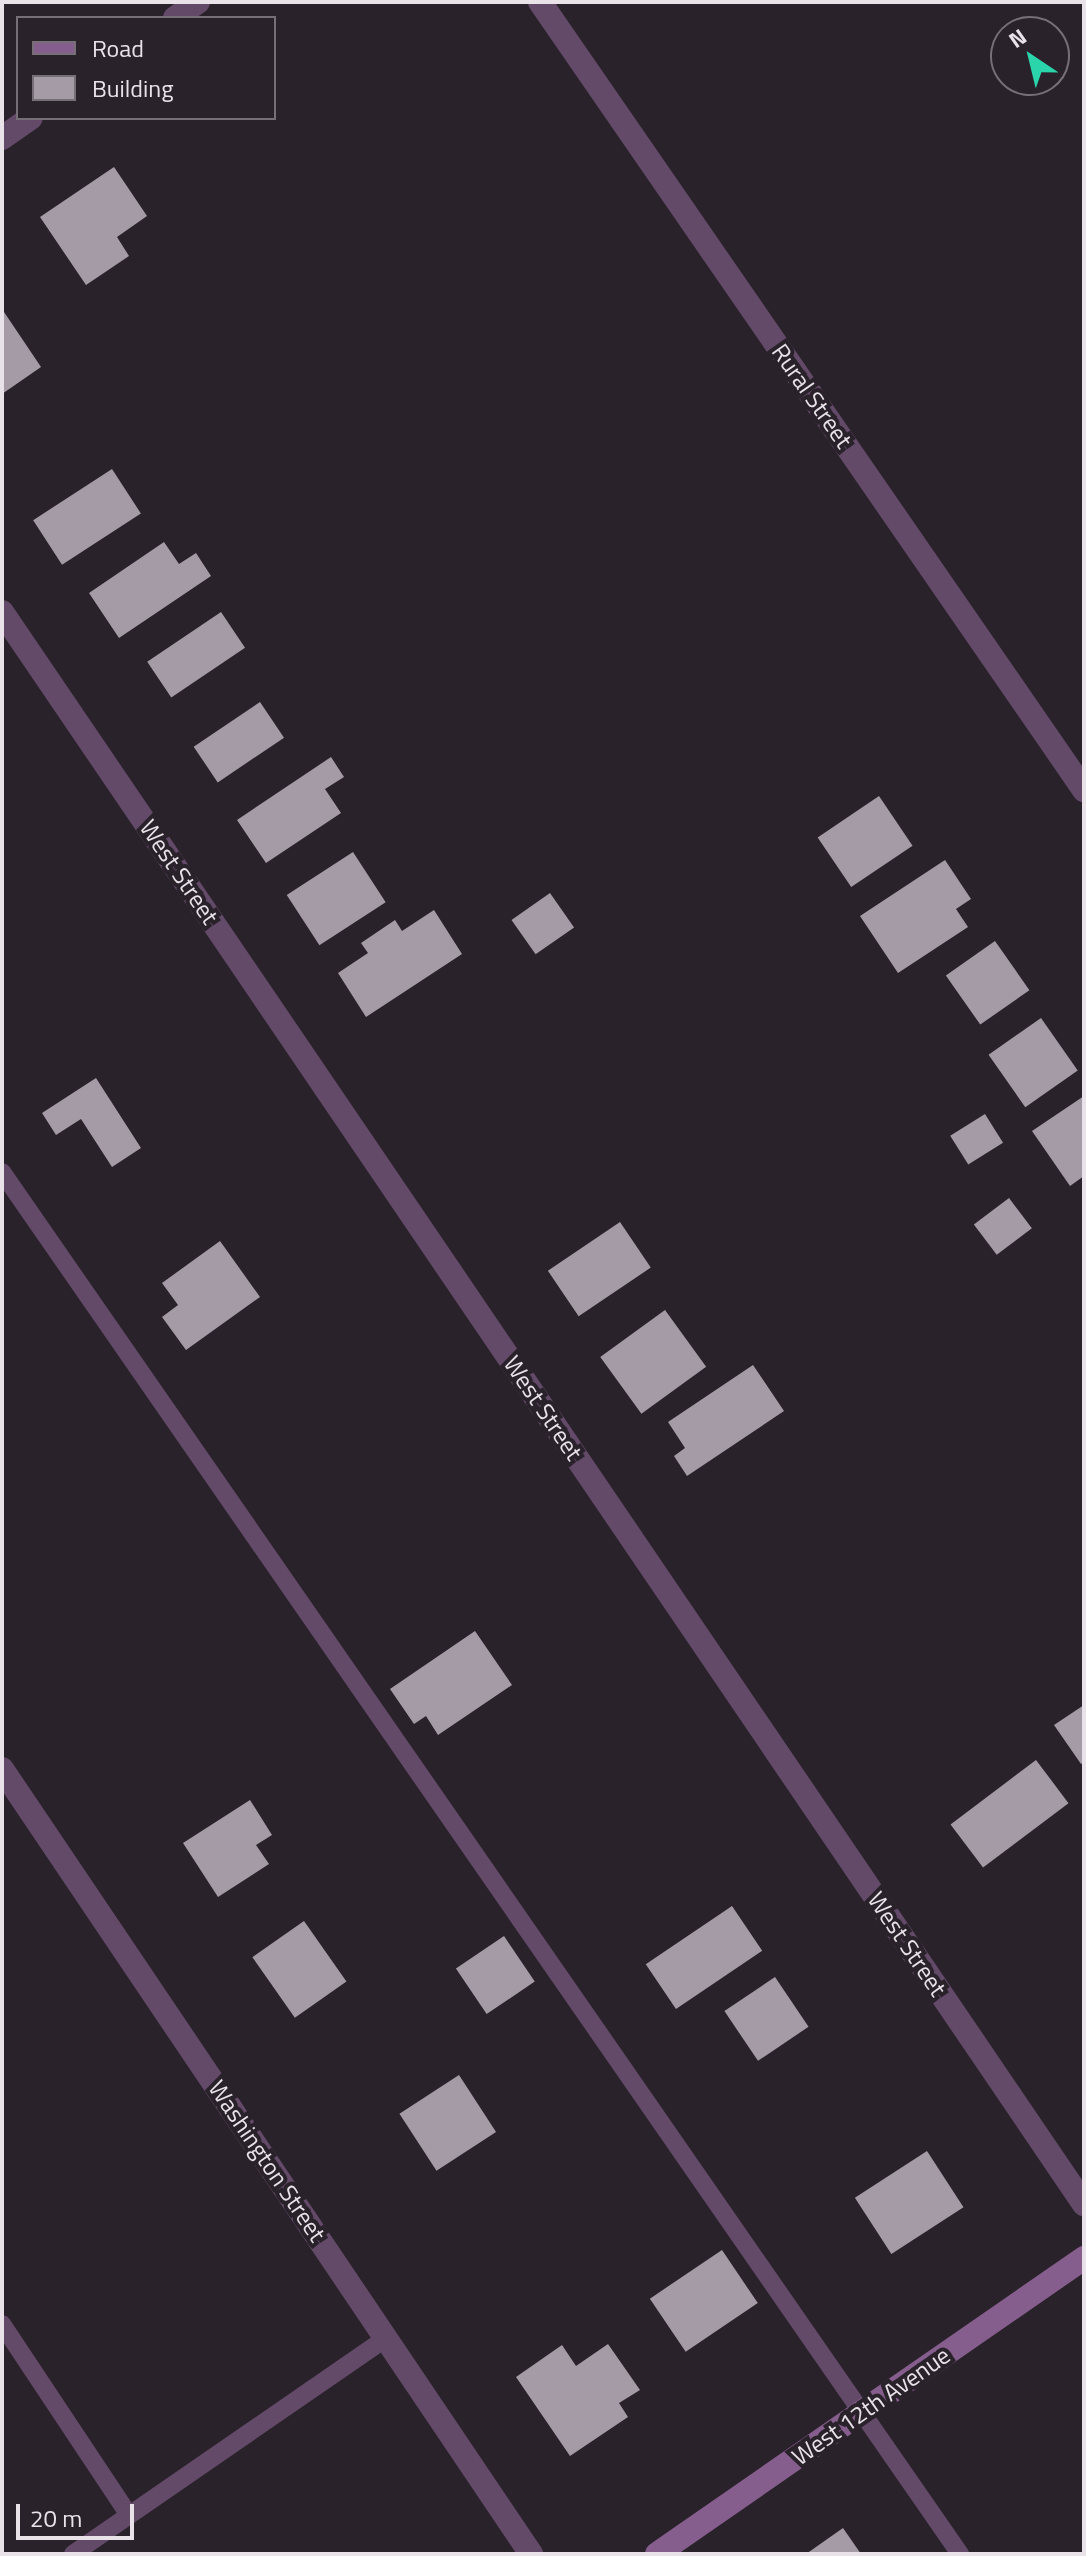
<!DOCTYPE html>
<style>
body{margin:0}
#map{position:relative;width:1086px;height:2556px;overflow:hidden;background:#2a222b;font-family:"Titillium Web",sans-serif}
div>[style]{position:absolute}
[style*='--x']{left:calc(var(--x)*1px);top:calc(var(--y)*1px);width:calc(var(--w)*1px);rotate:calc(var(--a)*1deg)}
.building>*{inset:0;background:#a59ba7;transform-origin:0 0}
.service>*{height:18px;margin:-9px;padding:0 9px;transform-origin:9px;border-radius:9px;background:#634a68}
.minor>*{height:24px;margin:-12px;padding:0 12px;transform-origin:12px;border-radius:12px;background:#634a68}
.tertiary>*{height:24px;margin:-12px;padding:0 12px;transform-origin:12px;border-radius:12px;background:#634a68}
.secondary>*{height:24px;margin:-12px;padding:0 12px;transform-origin:12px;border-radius:12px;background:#865e8d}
span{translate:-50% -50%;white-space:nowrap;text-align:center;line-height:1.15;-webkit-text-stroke:8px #2a222b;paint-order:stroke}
.street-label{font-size:24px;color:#e9e3e9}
.frame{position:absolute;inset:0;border:4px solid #e9e3e9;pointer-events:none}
.legend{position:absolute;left:16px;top:16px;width:260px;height:104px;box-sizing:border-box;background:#2a222b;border:2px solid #766f77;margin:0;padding:10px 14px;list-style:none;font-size:24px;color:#e9e3e9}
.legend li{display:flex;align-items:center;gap:16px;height:40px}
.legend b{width:40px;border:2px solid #766f77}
.north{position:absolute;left:990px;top:16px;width:80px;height:80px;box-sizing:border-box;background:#2a222b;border:2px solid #766f77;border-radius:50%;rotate:325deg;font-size:22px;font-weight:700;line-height:32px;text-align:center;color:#e9e3e9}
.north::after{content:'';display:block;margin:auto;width:28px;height:36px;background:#2bd5ac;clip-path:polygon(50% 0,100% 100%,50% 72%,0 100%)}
.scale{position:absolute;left:16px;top:2504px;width:118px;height:36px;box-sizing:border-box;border:4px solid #e9e3e9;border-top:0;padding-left:10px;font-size:24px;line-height:28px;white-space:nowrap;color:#e9e3e9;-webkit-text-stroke:6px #2a222b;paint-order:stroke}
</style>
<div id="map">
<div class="building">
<i style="clip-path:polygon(114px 167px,147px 216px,117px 237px,129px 256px,86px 285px,40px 217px)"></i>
<i style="clip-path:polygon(2px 309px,41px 367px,2px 394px)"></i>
<i style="left:112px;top:469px;width:53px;height:94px;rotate:57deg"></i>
<i style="clip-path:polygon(164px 542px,179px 564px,196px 553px,211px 576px,119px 638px,89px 593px)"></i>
<i style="left:221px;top:612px;width:43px;height:89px;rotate:56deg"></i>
<i style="left:260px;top:702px;width:43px;height:80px;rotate:56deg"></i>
<i style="clip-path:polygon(331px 757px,344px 777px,325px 789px,341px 813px,266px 863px,237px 820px)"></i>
<i style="left:879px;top:796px;width:60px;height:74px;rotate:56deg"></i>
<i style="left:353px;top:852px;width:60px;height:79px;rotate:57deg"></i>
<i style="clip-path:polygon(945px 860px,971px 899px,956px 909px,968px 927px,898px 973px,860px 916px)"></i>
<i style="left:550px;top:893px;width:42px;height:47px;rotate:55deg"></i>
<i style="clip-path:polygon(434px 910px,462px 954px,366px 1017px,338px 973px,368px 953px,361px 943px,395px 920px,402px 931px)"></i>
<i style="left:995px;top:941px;width:60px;height:60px;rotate:55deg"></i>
<i style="left:1041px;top:1018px;width:64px;height:64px;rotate:55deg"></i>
<i style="clip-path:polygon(96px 1078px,141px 1148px,112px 1167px,81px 1119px,56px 1135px,42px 1113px)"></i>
<i style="clip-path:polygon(1084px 1096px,1084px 1176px,1070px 1186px,1032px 1131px)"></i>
<i style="left:985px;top:1114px;width:34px;height:41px;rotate:58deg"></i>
<i style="left:1009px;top:1198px;width:38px;height:44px;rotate:53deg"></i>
<i style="left:620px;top:1222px;width:55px;height:87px;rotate:56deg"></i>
<i style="clip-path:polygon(220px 1241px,260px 1297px,186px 1350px,162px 1317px,178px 1305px,162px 1283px)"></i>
<i style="left:665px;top:1310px;width:70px;height:80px;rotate:54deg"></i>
<i style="clip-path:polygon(753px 1365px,784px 1411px,687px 1476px,674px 1456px,685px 1448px,668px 1422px)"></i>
<i style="clip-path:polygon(475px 1631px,512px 1685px,438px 1735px,426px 1716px,414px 1724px,390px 1689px)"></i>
<i style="clip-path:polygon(1084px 1705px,1084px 1762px,1081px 1764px,1054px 1725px)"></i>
<i style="left:1036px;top:1760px;width:54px;height:107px;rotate:53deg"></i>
<i style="clip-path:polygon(250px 1800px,272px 1835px,256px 1845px,269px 1864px,218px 1897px,183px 1843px)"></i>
<i style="left:732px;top:1906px;width:54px;height:104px;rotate:56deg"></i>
<i style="left:304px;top:1921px;width:74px;height:63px;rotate:55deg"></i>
<i style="left:504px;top:1936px;width:55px;height:58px;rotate:56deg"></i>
<i style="left:775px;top:1977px;width:60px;height:61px;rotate:56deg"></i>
<i style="left:459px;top:2075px;width:68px;height:71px;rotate:57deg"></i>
<i style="left:927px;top:2151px;width:67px;height:86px;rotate:57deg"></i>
<i style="left:722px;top:2250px;width:64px;height:87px;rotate:56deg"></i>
<i style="clip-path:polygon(608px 2344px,640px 2390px,619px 2403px,628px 2417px,570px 2456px,516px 2377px,562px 2345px,576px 2366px)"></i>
<i style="clip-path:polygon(843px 2528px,861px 2554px,806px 2554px)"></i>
</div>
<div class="service">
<i style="--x:2;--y:1172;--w:1682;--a:55.27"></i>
<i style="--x:2;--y:2324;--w:229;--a:56.4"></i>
<i style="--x:73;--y:2554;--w:380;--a:-34.6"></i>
</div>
<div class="minor">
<i style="--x:2;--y:612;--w:1925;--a:55.8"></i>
<i style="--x:2;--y:1769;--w:947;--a:56.02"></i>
</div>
<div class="tertiary">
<i style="--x:540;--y:2;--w:958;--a:55.38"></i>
<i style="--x:175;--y:18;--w:28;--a:-35"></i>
<i style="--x:2;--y:138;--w:35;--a:-35"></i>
</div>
<div class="secondary">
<i style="--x:657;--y:2554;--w:520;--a:-34.73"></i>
</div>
<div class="street-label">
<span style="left:812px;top:396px;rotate:55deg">Rural Street</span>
<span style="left:179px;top:872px;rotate:56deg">West Street</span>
<span style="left:543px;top:1408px;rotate:56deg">West Street</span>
<span style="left:907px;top:1944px;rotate:56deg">West Street</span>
<span style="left:267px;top:2161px;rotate:56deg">Washington Street</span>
<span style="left:871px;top:2406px;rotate:-35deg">West 12th Avenue</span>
</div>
<div class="frame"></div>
<ul class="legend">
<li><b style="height:10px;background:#865e8d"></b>Road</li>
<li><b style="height:22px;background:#a59ba7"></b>Building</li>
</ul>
<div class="north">N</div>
<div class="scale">20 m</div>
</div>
